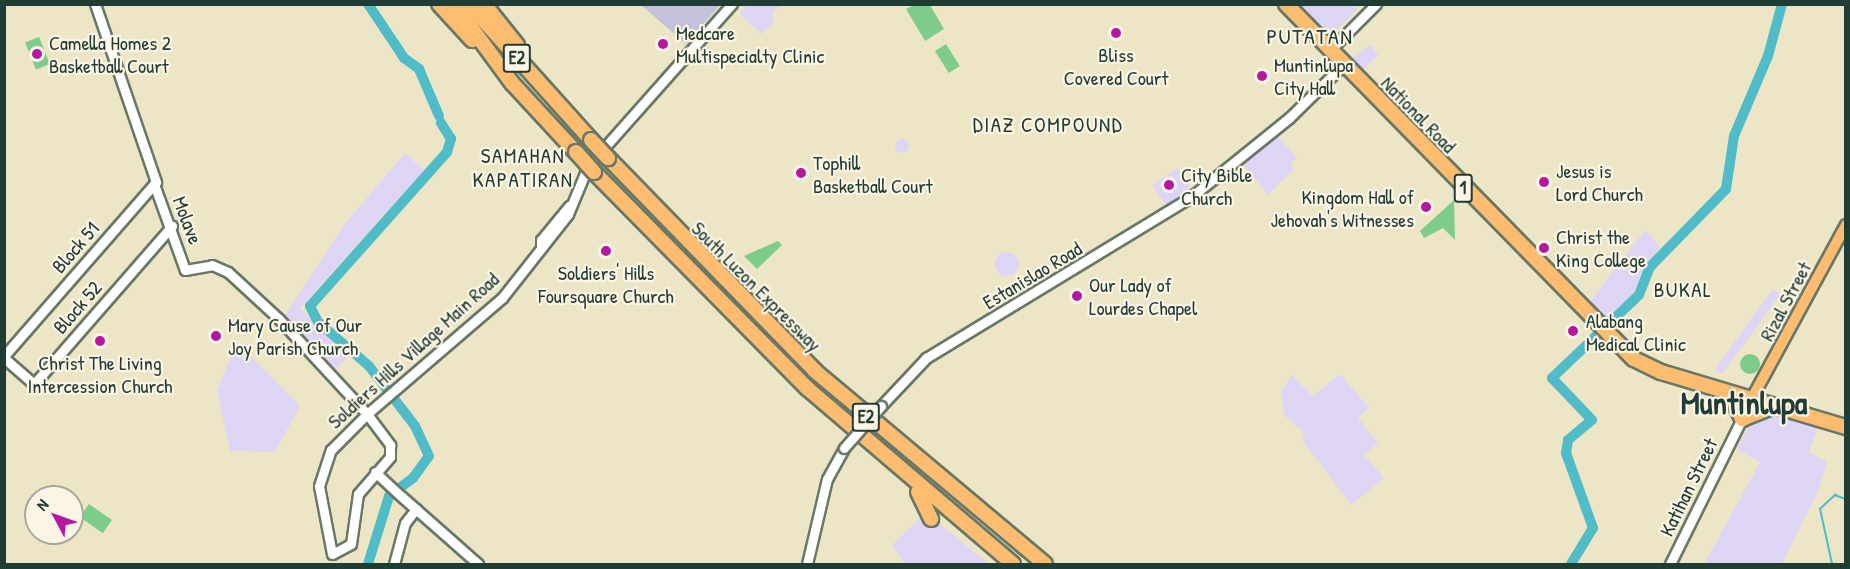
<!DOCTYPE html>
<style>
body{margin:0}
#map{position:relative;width:1850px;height:569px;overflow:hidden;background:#ede6c6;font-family:"Patrick Hand",sans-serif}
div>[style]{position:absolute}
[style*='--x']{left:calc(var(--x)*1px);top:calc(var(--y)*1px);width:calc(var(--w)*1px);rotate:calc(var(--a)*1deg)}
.built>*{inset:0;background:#ded5f5;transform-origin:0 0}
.round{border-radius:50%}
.industrial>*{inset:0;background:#c3c1db}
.green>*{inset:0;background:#7dcc8c;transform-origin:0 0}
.stream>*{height:1.5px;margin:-0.75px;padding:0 0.75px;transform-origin:0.75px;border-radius:0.75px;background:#4fbcc8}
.river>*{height:10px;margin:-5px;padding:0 5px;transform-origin:5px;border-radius:5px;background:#4fbcc8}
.roads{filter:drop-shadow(2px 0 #677867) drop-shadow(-2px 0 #677867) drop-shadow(0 2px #677867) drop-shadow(0 -2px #677867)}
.minor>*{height:9px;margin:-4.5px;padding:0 4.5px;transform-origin:4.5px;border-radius:4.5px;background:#fff}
.major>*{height:10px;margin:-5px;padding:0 5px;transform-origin:5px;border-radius:5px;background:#fdbc6f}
.highway>*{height:14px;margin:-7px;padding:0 7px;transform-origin:7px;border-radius:7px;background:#fdbc6f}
.bridges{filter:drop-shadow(2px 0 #677867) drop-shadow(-2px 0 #677867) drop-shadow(0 2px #677867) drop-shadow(0 -2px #677867)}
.minor-bridge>*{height:9px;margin:-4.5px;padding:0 4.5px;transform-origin:4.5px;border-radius:4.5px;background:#fff}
.highway-bridge>*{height:14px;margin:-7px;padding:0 7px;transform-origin:7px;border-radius:7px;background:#fdbc6f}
.dots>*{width:16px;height:16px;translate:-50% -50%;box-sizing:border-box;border:3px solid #fcf5e5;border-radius:50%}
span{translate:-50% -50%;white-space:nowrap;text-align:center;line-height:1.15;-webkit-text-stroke:4.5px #fcf5e5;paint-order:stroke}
.shield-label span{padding:2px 4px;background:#fcf5e5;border:2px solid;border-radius:4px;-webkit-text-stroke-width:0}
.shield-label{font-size:18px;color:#1f3d34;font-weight:700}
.poi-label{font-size:20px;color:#1f3d34}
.left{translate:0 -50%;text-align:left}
.right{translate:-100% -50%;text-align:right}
.street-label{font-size:20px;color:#1f3d34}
.neighbourhood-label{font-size:21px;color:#1f3d34;letter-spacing:1.5px}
.quarter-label{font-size:22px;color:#1f3d34;letter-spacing:1.5px}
.town-label{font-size:32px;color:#1f3d34;font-weight:700}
.frame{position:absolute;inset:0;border:6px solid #1f3d34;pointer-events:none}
.north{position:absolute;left:24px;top:485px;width:60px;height:60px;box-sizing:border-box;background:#fcf5e5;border:2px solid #a4ab9e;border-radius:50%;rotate:311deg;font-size:16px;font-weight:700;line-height:24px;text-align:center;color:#1f3d34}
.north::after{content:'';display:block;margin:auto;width:21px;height:27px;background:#b5179e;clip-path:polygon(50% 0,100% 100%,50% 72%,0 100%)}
</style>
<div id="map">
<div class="built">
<i style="clip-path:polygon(746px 5px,746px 4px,781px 5px,772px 13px,775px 21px,761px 34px,740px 14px)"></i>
<i style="clip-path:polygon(1295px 5px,1361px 5px,1328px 39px)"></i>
<i style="clip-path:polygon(1371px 45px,1378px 55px,1362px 71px,1350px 59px)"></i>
<i style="clip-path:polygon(1275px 133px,1297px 158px,1291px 163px,1294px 169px,1268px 195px,1240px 161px)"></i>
<i class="round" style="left:895px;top:139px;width:14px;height:14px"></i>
<i style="clip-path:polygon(405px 153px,424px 170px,300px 308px,348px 357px,333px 372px,282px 320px,344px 225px)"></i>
<i style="left:1177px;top:168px;width:25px;height:30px;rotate:56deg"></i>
<i style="clip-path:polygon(1645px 230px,1659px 246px,1640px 288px,1607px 321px,1589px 303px)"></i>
<i class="round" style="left:995px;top:252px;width:24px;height:24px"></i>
<i style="left:1773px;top:289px;width:9px;height:99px;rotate:36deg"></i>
<i style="clip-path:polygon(237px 342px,300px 406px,275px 452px,230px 451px,217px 390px)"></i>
<i style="clip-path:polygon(1340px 374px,1369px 408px,1358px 418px,1378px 443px,1364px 455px,1384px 478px,1351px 505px,1302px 440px,1305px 434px,1284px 415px,1281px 391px,1292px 375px,1313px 396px)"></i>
<i style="clip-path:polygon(1767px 410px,1818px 426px,1809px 452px,1827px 462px,1819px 489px,1782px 564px,1704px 564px,1760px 462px,1737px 449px,1753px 417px)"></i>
<i style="clip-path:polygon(916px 507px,941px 525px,989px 564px,905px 564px,892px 545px,923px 515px)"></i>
</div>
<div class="industrial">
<i style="clip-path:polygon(721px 4px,686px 44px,641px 5px,641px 4px)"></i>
</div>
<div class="green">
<i style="clip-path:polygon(914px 5px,930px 5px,944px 29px,925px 41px,906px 9px)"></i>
<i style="left:39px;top:37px;width:29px;height:15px;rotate:68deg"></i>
<i style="left:946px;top:44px;width:26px;height:13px;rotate:58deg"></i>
<i style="clip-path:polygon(1454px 200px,1455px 240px,1443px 228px,1424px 238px,1420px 231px)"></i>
<i style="clip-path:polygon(778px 241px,782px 245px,757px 269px,744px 256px)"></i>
<i class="round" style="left:1740px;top:354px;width:20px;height:20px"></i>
<i style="left:89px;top:504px;width:28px;height:16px;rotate:35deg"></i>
</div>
<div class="stream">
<i style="--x:1832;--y:564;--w:56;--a:-102.3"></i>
<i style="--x:1820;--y:509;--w:21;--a:-43"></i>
<i style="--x:1835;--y:495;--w:12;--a:20"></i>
</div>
<div class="river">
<i style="--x:368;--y:4;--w:65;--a:56.3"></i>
<i style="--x:404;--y:58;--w:19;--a:36"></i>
<i style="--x:419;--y:69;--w:51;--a:66.9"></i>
<i style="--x:368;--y:564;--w:71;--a:-72.8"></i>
<i style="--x:389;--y:496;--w:30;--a:-37"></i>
<i style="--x:413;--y:478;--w:27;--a:-54"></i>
<i style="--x:429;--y:456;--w:33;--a:-115"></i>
<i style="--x:415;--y:426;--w:76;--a:-127.5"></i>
<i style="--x:369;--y:366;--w:67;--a:-139.2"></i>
<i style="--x:318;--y:322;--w:18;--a:-117"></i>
<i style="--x:310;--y:306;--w:206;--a:-48.3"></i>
<i style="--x:447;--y:152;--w:14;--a:-73"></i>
<i style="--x:451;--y:139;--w:19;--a:-122"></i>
<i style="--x:1571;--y:564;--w:42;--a:-58.6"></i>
<i style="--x:1593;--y:528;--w:80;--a:-109.8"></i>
<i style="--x:1566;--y:453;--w:13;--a:-81"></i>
<i style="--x:1568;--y:440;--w:31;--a:-40"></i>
<i style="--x:1592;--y:420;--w:58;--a:-133.6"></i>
<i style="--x:1552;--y:378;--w:120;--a:-43.7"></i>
<i style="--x:1639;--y:295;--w:30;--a:-69"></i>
<i style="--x:1650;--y:267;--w:109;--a:-45.7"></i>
<i style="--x:1726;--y:189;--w:54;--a:-81.4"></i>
<i style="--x:1734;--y:136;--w:87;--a:-67"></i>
<i style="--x:1768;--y:56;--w:54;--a:-74.9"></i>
</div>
<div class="roads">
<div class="minor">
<i style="--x:1330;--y:50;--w:65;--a:-45"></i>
<i style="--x:154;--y:184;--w:91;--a:70.2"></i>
<i style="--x:185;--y:270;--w:27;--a:-10"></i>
<i style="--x:212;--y:265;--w:17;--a:24"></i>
<i style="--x:228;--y:272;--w:69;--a:42.7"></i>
<i style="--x:279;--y:319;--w:129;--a:47.2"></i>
<i style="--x:367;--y:414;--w:39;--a:53"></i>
<i style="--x:390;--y:445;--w:12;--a:90"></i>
<i style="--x:390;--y:457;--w:49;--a:130.9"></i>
<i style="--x:358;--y:494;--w:50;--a:98"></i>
<i style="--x:351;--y:544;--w:21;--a:152"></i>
<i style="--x:332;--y:554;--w:69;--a:-100.8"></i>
<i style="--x:319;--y:486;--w:38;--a:-72"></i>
<i style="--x:331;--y:450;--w:51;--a:-45"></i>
<i style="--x:367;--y:414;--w:178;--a:-40.7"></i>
<i style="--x:502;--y:298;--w:107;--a:-51.8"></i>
<i style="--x:568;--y:214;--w:52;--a:-67.4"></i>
<i style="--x:588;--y:166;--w:217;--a:-48.4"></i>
<i style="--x:541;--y:248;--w:8;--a:-90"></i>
<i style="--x:541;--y:240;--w:44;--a:-50.5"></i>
<i style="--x:4;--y:356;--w:231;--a:-48.9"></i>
<i style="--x:156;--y:182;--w:188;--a:-108.9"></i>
<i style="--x:4;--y:358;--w:40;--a:41"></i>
<i style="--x:34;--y:384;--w:210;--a:-48.9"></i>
<i style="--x:881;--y:406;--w:66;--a:-46.8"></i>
<i style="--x:926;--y:358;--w:310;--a:-31.3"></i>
<i style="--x:1191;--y:197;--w:126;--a:-38.9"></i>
<i style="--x:1289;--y:118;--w:77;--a:-44.5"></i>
<i style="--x:375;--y:472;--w:33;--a:43"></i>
<i style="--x:401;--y:496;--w:103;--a:41.4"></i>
<i style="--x:394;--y:564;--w:42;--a:-75"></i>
<i style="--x:405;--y:523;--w:18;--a:-52"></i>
<i style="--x:807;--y:564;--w:87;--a:-76.8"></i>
<i style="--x:827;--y:479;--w:35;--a:-61"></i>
<i style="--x:1670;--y:564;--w:183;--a:-63.7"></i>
</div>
<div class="major">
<i style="--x:1751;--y:400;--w:199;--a:-61.5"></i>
</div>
<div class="highway">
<i style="--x:439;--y:4;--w:49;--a:47.5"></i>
<i style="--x:454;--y:4;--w:98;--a:53.7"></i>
<i style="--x:512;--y:83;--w:94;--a:47.2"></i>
<i style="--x:469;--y:4;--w:183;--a:48.1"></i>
<i style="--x:484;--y:4;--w:53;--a:51.2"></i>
<i style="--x:1286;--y:4;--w:497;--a:45.6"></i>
<i style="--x:1634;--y:359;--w:30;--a:26"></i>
<i style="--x:1661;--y:372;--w:193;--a:16.6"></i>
<i style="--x:608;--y:158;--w:297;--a:45.8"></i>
<i style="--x:815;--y:371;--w:300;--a:40"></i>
<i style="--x:594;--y:172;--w:303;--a:45.4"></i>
<i style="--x:807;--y:388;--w:271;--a:40.5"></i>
<i style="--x:1730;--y:393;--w:29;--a:65"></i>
<i style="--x:1742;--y:419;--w:31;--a:-22"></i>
<i style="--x:918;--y:492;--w:30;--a:64"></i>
</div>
</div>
<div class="bridges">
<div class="minor-bridge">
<i style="--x:844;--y:448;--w:56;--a:-48.6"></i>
</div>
<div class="highway-bridge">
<i style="--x:591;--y:140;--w:25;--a:47"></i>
<i style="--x:576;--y:152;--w:27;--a:48"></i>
</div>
</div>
<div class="dots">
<i style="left:1116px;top:33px;background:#b5179e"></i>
<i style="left:663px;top:44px;background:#b5179e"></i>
<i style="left:37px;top:54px;background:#b5179e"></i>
<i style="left:1262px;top:76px;background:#b5179e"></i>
<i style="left:801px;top:173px;background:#b5179e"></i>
<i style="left:1544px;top:182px;background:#b5179e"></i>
<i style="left:1169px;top:185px;background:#b5179e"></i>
<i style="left:1426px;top:207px;background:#b5179e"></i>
<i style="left:1544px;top:248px;background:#b5179e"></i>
<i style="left:606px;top:251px;background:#b5179e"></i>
<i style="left:1077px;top:296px;background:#b5179e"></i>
<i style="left:1573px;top:331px;background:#b5179e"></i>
<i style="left:216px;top:336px;background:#b5179e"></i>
<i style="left:100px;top:341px;background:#b5179e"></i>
</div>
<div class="shield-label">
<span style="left:517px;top:58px">E2</span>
<span style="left:1463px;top:188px">1</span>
<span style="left:866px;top:417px">E2</span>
</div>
<div class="poi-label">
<span class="left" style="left:676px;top:44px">Medcare<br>Multispecialty Clinic</span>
<span class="left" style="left:49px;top:54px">Camella Homes 2<br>Basketball Court</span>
<span style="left:1116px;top:66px">Bliss<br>Covered Court</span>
<span class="left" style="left:1274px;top:76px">Muntinlupa<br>City Hall</span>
<span class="left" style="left:813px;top:174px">Tophill<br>Basketball Court</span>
<span class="left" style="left:1556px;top:182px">Jesus is<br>Lord Church</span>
<span class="left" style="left:1181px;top:186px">City Bible<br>Church</span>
<span class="right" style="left:1414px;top:208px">Kingdom Hall of<br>Jehovah's Witnesses</span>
<span class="left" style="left:1556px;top:248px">Christ the<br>King College</span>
<span style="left:606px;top:284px">Soldiers' Hills<br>Foursquare Church</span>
<span class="left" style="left:1089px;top:296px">Our Lady of<br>Lourdes Chapel</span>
<span class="left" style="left:1586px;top:332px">Alabang<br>Medical Clinic</span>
<span class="left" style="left:228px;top:336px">Mary Cause of Our<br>Joy Parish Church</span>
<span style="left:100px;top:374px">Christ The Living<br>Intercession Church</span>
</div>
<div class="street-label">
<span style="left:1419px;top:114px;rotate:46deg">National Road</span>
<span style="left:188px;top:220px;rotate:69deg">Molave</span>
<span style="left:75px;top:247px;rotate:-49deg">Block 51</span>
<span style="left:1032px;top:275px;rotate:-31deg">Estanislao Road</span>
<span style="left:757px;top:286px;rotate:45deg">South Luzon Expressway</span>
<span style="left:1785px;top:301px;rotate:-62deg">Rizal Street</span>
<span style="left:77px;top:307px;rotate:-49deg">Block 52</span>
<span style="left:413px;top:350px;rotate:-42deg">Soldiers Hills Village Main Road</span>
<span style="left:1688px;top:487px;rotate:-64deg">Katihan Street</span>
</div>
<div class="neighbourhood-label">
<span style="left:1048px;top:125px">DIAZ COMPOUND</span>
<span style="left:523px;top:168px">SAMAHAN<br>KAPATIRAN</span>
<span style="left:1683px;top:290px">BUKAL</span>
</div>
<div class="quarter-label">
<span style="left:1310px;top:37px">PUTATAN</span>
</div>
<div class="town-label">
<span style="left:1744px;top:403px">Muntinlupa</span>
</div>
<div class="frame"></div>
<div class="north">N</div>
</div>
